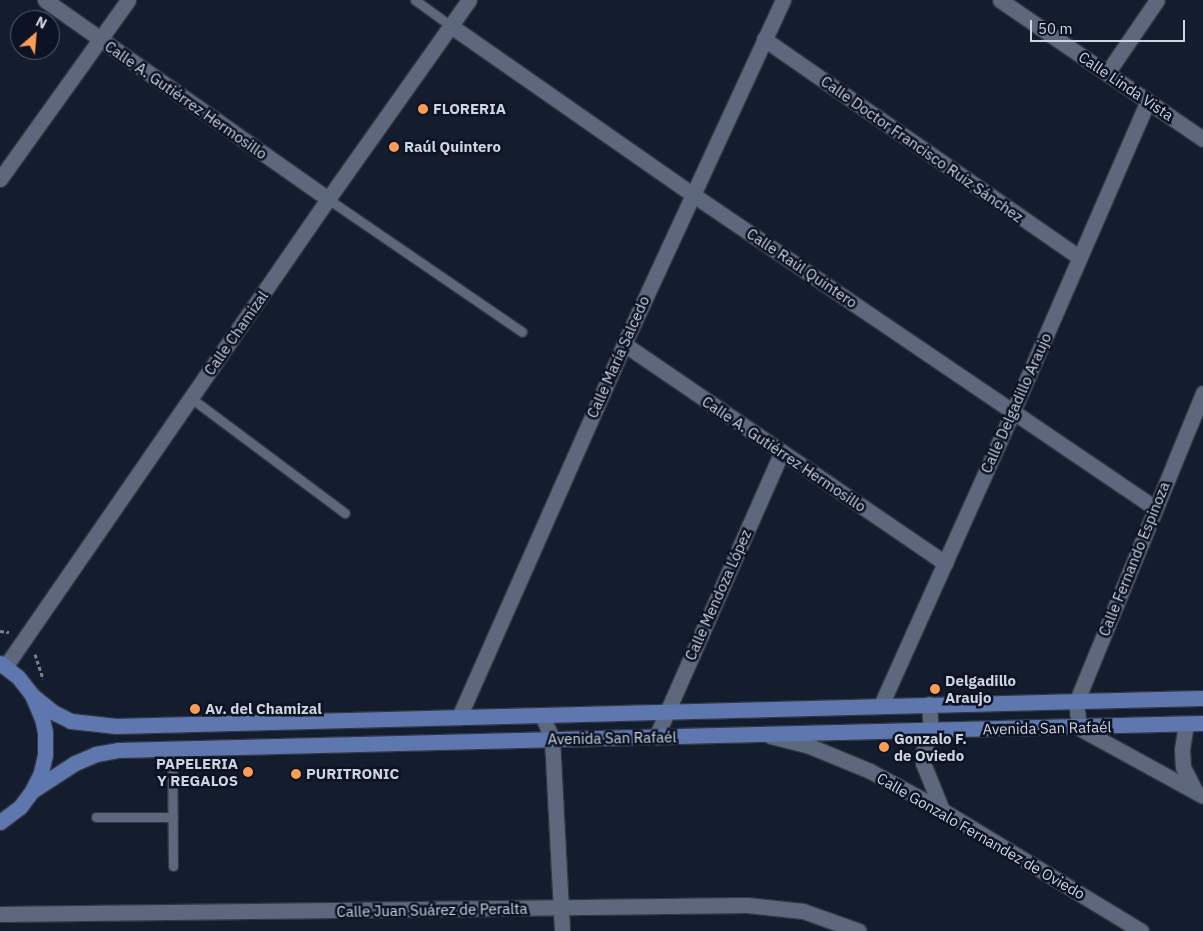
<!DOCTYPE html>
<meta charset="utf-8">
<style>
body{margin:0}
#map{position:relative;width:1203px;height:931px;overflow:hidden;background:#141d2e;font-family:"IBM Plex Sans",sans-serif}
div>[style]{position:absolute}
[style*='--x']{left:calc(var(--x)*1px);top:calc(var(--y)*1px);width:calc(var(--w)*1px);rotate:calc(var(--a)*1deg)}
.path>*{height:3px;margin-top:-1.5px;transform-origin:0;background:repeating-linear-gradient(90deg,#79808f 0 4px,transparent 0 6.5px)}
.roads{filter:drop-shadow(1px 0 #333746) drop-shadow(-1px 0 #333746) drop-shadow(0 1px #333746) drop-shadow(0 -1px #333746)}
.service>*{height:9px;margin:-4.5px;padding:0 4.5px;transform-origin:4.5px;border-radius:4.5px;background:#5d687d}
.minor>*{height:15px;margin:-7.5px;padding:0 7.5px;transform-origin:7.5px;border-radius:7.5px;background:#5d687d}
.primary>*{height:15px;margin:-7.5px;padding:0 7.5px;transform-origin:7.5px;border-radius:7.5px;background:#5e78af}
.dots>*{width:14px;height:14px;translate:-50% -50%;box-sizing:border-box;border:2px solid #0b1324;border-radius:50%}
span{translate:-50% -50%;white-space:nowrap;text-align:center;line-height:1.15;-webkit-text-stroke:5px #0b1324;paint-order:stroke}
.street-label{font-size:15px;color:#ced4e0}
.poi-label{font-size:15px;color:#ced4e0;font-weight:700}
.left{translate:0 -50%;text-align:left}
.right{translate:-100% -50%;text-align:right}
.north{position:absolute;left:10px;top:10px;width:50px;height:50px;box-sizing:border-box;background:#0b1324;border:1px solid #59606f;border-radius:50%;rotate:27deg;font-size:14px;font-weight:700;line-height:20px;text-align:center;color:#ced4e0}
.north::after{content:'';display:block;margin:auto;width:18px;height:22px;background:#fd9c55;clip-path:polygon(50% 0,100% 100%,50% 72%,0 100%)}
.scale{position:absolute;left:1030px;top:20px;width:155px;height:22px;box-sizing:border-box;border:2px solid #ced4e0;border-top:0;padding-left:6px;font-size:15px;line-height:18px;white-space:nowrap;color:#ced4e0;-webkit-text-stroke:4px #0b1324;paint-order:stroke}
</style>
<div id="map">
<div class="path">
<i style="--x:0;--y:631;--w:9;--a:6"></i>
<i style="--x:35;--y:654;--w:26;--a:72"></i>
</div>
<div class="roads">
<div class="service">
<i style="--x:415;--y:0;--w:44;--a:35.8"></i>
<i style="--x:328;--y:199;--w:235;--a:34.4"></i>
<i style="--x:191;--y:398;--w:192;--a:36.8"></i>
<i style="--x:172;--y:749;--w:117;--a:89.5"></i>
<i style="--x:96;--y:817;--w:77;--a:0"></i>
</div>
<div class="minor">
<i style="--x:45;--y:0;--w:346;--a:35.1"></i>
<i style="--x:1000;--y:0;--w:246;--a:34.4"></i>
<i style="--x:451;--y:26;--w:294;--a:34.9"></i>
<i style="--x:692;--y:194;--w:559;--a:34.14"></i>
<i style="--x:764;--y:39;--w:384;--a:34.7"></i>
<i style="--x:1107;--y:73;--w:88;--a:-55.6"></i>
<i style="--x:0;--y:179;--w:220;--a:-54.4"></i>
<i style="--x:624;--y:344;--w:389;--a:34.3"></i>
<i style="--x:1203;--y:393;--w:334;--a:112.3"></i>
<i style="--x:1076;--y:702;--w:26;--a:83"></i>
<i style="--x:1079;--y:728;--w:141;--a:28.7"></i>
<i style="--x:5;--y:667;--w:569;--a:-55.39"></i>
<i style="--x:328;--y:199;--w:244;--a:-54.7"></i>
<i style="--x:929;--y:704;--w:26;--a:86"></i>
<i style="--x:931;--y:730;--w:23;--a:110"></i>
<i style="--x:923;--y:752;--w:11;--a:90"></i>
<i style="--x:923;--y:763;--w:51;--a:68"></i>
<i style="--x:881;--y:705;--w:322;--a:-65.8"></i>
<i style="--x:1013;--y:411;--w:338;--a:-66.5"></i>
<i style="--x:542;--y:715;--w:26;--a:67"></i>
<i style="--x:552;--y:739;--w:192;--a:87"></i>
<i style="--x:459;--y:717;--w:408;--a:-66.1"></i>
<i style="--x:624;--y:344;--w:379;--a:-65.2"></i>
<i style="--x:1186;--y:724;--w:25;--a:99"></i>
<i style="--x:1182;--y:749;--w:18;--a:87"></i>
<i style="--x:1183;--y:767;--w:28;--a:63"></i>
<i style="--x:770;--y:736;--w:38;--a:14"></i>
<i style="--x:807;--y:745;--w:68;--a:22.4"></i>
<i style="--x:870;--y:771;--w:82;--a:28.4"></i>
<i style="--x:942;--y:810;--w:233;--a:31.3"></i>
<i style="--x:656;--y:737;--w:310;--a:-66.2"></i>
<i style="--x:0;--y:914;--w:747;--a:-0.69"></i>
<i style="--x:747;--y:905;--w:56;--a:6.1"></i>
<i style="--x:803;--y:911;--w:59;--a:19.7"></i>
</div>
<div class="primary">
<i style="--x:0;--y:663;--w:23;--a:38"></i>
<i style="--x:18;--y:677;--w:23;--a:52"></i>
<i style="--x:32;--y:695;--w:25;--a:67"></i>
<i style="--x:42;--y:718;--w:14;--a:78"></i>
<i style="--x:45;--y:732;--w:23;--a:90"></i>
<i style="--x:45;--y:755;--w:18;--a:103"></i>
<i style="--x:41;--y:773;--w:20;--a:117"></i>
<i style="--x:32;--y:791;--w:20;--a:127"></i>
<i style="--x:20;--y:807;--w:25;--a:143"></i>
<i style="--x:32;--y:695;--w:27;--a:39"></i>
<i style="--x:53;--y:712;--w:20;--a:27"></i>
<i style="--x:71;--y:721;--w:45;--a:6.3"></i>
<i style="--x:116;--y:726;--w:1087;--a:-1.48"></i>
<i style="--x:32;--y:791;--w:51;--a:-33.1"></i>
<i style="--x:75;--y:763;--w:23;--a:-23"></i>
<i style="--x:96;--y:754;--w:22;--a:-10"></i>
<i style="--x:118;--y:750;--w:1085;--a:-1.43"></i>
</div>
</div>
<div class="dots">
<i style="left:423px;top:109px;background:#fd9c55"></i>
<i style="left:394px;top:147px;background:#fd9c55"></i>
<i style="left:935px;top:689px;background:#fd9c55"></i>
<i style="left:195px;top:709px;background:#fd9c55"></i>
<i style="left:884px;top:747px;background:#fd9c55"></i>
<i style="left:248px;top:772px;background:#fd9c55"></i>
<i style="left:296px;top:774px;background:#fd9c55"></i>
</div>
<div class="street-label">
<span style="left:1126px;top:86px;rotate:34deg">Calle Linda Vista</span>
<span style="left:186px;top:100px;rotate:35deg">Calle A. Gutiérrez Hermosillo</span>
<span style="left:922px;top:149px;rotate:35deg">Calle Doctor Francisco Ruiz Sánchez</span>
<span style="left:802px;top:268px;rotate:34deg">Calle Raúl Quintero</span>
<span style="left:236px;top:333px;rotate:-55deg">Calle Chamizal</span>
<span style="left:618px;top:357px;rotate:-66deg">Calle María Salcedo</span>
<span style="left:1016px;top:403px;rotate:-66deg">Calle Delgadillo Araujo</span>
<span style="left:784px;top:454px;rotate:34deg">Calle A. Gutiérrez Hermosillo</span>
<span style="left:1134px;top:559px;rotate:-68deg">Calle Fernando Espinoza</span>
<span style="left:718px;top:595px;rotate:-66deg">Calle Mendoza López</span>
<span style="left:1047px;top:728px;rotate:-1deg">Avenida San Rafaél</span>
<span style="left:612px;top:738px;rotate:-1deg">Avenida San Rafaél</span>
<span style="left:981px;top:836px;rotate:30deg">Calle Gonzalo Fernandez de Oviedo</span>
<span style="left:432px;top:910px;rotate:-1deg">Calle Juan Suárez de Peralta</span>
</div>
<div class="poi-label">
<span class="left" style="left:433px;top:109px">FLORERIA</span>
<span class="left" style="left:404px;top:147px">Raúl Quintero</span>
<span class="left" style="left:945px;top:689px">Delgadillo<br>Araujo</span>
<span class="left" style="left:205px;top:709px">Av. del Chamizal</span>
<span class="left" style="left:894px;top:747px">Gonzalo F.<br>de Oviedo</span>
<span class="right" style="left:238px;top:772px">PAPELERIA<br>Y REGALOS</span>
<span class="left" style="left:306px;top:774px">PURITRONIC</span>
</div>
<div class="north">N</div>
<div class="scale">50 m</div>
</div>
